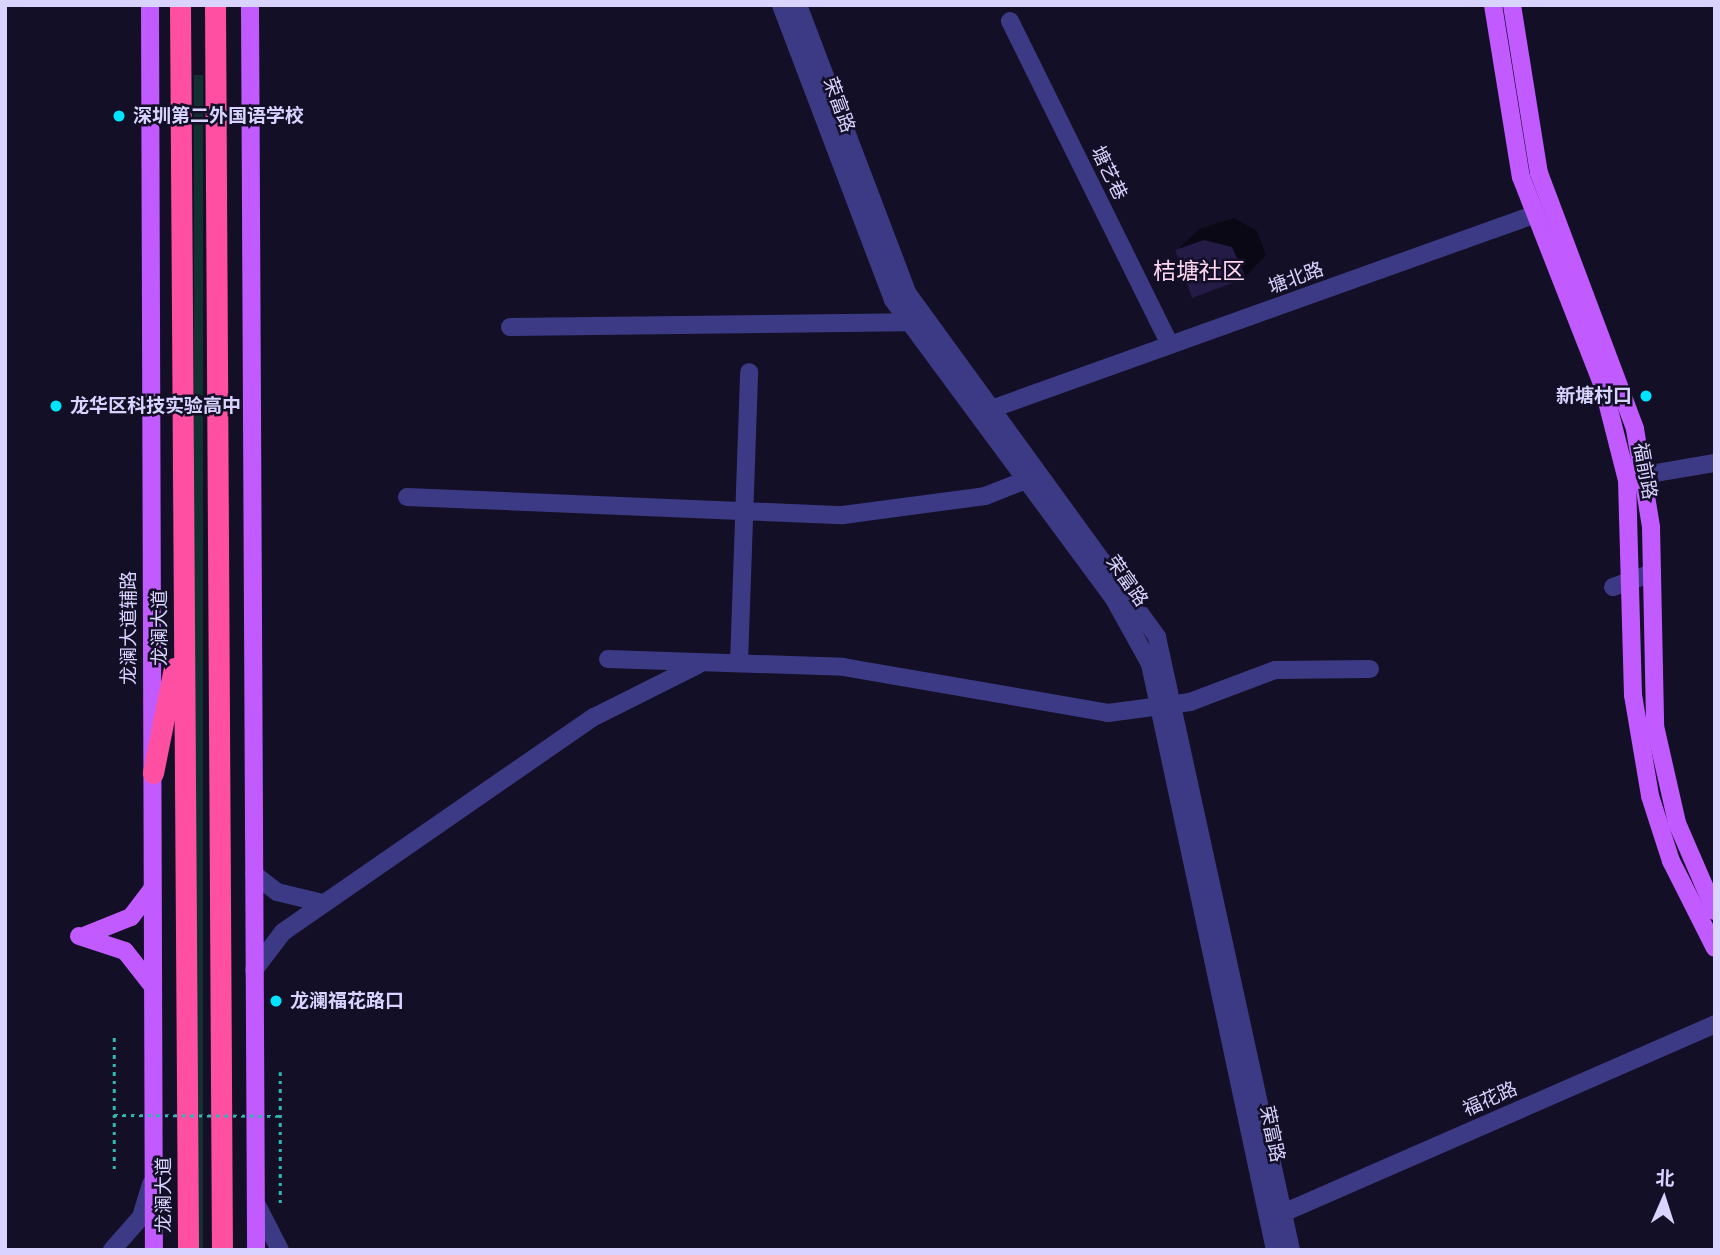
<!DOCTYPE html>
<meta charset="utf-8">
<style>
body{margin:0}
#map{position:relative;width:1720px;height:1255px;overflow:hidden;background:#130f26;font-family:"Noto Sans","Noto Sans SC",sans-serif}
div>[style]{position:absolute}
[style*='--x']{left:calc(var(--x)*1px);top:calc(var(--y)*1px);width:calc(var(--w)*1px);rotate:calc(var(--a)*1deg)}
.green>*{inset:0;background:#12302f;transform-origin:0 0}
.shadow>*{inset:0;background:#0007}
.building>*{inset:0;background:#241b47}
.path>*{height:2.5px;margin-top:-1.25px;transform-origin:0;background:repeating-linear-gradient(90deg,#2fb8b0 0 3.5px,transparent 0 8.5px)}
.minor>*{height:18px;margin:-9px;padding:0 9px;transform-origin:9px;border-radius:9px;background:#3d3a85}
.major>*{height:18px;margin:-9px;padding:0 9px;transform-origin:9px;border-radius:9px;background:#c25bff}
.highway>*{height:21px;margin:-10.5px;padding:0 10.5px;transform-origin:10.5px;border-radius:10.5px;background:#ff4fa3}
.path-bridge>*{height:2.5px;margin-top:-1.25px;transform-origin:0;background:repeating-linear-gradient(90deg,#2fb8b0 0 3.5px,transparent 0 8.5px)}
.dots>*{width:19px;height:19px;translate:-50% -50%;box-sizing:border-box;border:4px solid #130f26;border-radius:50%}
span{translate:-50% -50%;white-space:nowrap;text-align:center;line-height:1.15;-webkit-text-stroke:5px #130f26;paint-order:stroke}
.street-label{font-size:19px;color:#d9d4ff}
.poi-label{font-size:19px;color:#d9d4ff;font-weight:700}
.left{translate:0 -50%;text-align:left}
.right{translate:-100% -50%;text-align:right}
.quarter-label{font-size:23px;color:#ffd6f0}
.frame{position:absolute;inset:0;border:7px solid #d9d4ff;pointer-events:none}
.north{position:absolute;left:1629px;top:1164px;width:70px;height:70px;-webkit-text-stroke:5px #130f26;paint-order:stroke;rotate:3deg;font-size:19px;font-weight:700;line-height:28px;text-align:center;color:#d9d4ff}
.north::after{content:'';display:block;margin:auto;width:24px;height:32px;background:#d9d4ff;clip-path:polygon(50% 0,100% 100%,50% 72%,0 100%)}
</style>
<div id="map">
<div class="green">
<i style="left:194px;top:75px;width:9px;height:1175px"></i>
</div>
<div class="shadow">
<i style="clip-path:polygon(1234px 218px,1257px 231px,1266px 255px,1245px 277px,1177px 250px,1199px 229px)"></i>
</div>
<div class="building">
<i style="clip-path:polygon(1204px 240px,1232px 247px,1246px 278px,1192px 298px,1175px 250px)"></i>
</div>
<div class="path">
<i style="--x:114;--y:1169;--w:134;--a:-90"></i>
<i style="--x:280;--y:1203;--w:131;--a:-90"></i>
</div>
<div class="minor">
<i style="--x:781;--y:5;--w:316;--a:69.2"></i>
<i style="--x:893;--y:300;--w:372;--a:53.5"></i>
<i style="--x:1114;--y:599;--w:74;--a:61"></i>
<i style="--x:1150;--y:664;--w:599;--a:77.96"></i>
<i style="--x:798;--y:5;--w:309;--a:69.2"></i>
<i style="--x:908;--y:294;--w:424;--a:54"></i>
<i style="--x:1157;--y:637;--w:627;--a:77.67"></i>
<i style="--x:1010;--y:21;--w:361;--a:63.7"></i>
<i style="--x:510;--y:327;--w:397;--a:-0.7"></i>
<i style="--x:983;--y:412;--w:602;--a:-19.7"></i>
<i style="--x:1644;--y:475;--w:72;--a:-9.6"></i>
<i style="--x:407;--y:497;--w:436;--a:2.4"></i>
<i style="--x:843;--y:515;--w:143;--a:-7.6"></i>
<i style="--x:985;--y:496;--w:44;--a:-21.3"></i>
<i style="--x:1613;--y:587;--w:41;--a:-19.7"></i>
<i style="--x:608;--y:659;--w:235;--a:1.9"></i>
<i style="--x:843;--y:667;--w:269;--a:9.8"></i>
<i style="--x:1108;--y:713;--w:83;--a:-7.6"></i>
<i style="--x:1190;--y:702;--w:91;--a:-20.6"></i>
<i style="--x:1275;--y:670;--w:95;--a:-0.6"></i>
<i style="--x:739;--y:663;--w:291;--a:-88"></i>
<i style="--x:254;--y:874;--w:29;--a:38"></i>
<i style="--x:277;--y:892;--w:47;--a:13.4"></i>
<i style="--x:254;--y:970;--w:48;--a:-52.7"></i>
<i style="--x:283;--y:932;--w:378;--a:-34.7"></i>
<i style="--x:594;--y:717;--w:116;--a:-26.6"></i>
<i style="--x:258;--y:1207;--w:48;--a:62.9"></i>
<i style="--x:1283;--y:1213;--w:472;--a:-23.6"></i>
<i style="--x:112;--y:1250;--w:44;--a:-48.7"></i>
<i style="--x:141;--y:1217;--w:34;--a:-73"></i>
</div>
<div class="major">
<i style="--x:150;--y:5;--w:1245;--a:89.82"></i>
<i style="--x:250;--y:5;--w:1245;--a:89.72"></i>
<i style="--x:1493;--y:5;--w:174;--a:80.8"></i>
<i style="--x:1521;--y:177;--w:225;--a:68.6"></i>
<i style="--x:1603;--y:386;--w:97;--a:75.7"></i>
<i style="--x:1627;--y:480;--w:215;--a:88.4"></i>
<i style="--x:1633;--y:695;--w:102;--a:80.4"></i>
<i style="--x:1650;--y:796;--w:68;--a:72.1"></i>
<i style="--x:1671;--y:861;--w:97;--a:63.2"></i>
<i style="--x:1512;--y:5;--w:170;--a:80.9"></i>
<i style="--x:1539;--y:173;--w:273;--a:69.4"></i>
<i style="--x:1635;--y:429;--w:99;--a:80.7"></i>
<i style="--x:1651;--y:527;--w:199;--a:88.8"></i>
<i style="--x:1655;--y:726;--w:99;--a:77.2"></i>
<i style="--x:1677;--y:823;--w:96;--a:66.6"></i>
<i style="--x:86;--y:935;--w:48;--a:-21.8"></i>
<i style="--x:131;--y:917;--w:35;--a:-53"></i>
<i style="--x:79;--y:936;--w:48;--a:18.1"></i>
<i style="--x:125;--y:951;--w:42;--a:51.8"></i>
</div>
<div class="highway">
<i style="--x:180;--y:5;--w:1245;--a:89.63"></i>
<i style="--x:215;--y:5;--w:1245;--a:89.68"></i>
<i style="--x:153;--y:773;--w:107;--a:-78.7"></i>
</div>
<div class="path-bridge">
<i style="--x:114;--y:1115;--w:167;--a:0.3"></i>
</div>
<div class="dots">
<i style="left:119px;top:116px;background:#00e5ff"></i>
<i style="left:1646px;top:396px;background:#00e5ff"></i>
<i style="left:56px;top:406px;background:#00e5ff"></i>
<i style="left:276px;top:1001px;background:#00e5ff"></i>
</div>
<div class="street-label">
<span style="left:839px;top:105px;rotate:70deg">荣富路</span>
<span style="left:1109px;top:173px;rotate:64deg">塘艺巷</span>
<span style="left:1296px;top:278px;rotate:-20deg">塘北路</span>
<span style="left:1645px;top:471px;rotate:80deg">福前路</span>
<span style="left:1127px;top:581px;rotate:55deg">荣富路</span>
<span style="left:129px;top:628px;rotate:-90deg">龙澜大道辅路</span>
<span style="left:160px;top:628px;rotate:-90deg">龙澜大道</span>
<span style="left:1490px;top:1099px;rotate:-24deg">福花路</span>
<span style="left:1272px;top:1134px;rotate:78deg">荣富路</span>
<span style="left:164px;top:1195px;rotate:-90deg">龙澜大道</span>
</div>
<div class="poi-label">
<span class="left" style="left:133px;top:116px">深圳第二外国语学校</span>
<span class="right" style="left:1632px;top:396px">新塘村口</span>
<span class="left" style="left:70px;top:406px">龙华区科技实验高中</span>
<span class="left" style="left:290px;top:1001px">龙澜福花路口</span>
</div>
<div class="quarter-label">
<span style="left:1199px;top:270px">桔塘社区</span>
</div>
<div class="frame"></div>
<div class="north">北</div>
</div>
